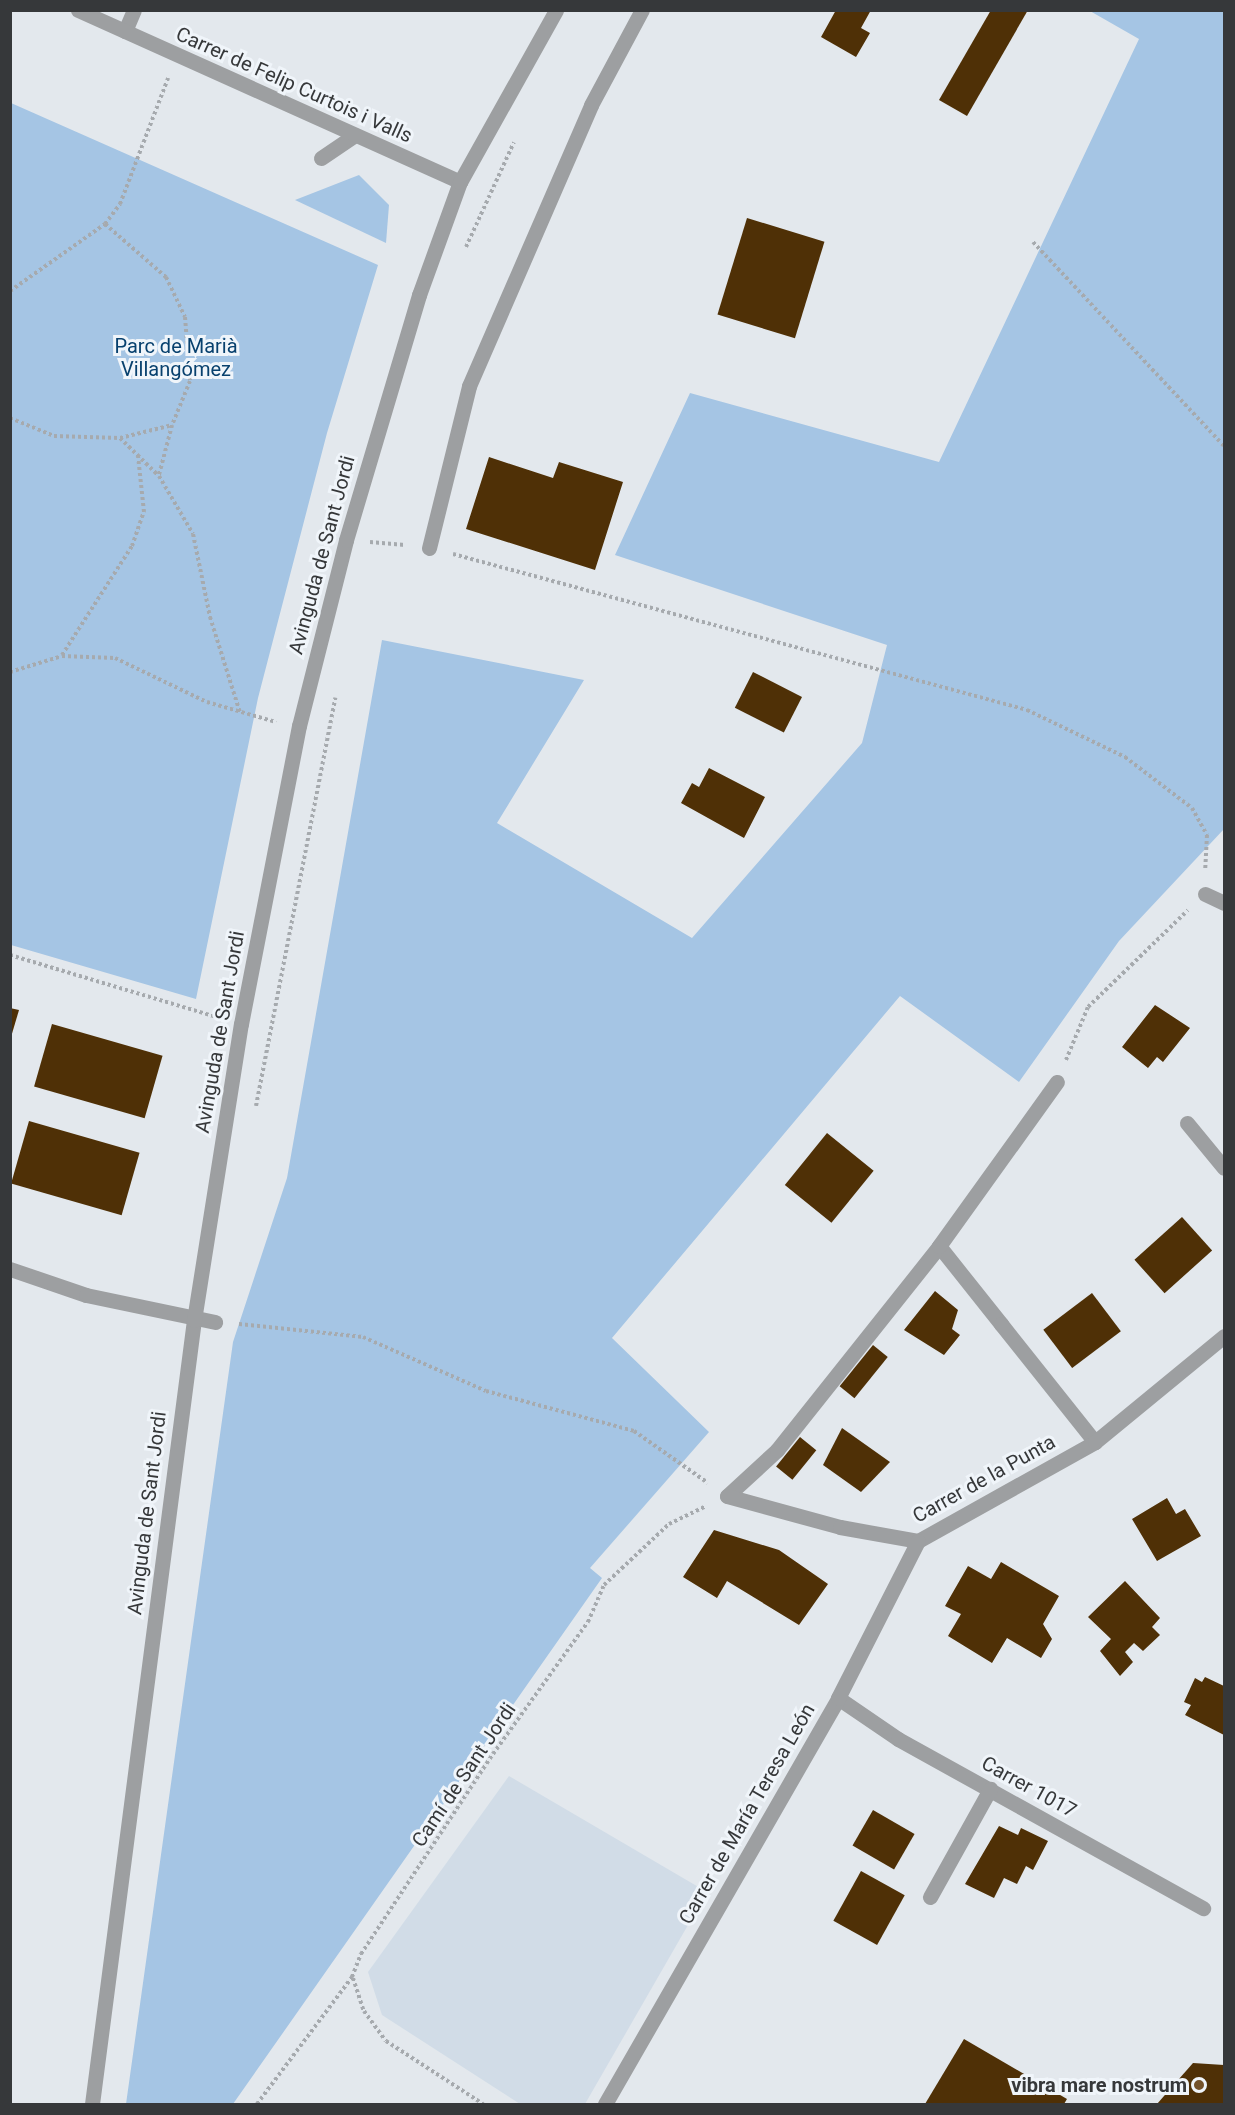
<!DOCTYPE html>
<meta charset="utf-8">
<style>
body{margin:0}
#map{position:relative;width:1235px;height:2115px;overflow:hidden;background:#e3e8ed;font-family:Roboto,sans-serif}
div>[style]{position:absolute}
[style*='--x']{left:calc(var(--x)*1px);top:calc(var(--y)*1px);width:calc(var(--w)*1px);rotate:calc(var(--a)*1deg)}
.built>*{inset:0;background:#d1dce7}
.green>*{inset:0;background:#a5c5e4}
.building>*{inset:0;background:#4f3006;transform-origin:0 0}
.path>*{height:4px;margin-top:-2px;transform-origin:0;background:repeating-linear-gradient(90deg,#a6aaae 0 3px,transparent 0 6px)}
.service>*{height:15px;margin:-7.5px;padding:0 7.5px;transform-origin:7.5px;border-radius:7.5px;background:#9d9fa1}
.minor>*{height:15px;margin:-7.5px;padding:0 7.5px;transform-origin:7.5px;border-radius:7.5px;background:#9d9fa1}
.tertiary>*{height:15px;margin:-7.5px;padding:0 7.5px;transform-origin:7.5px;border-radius:7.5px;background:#9d9fa1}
.dots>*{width:16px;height:16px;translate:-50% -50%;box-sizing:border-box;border:3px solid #f0f5fa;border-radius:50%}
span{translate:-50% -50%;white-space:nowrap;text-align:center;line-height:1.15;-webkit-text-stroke:6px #f0f5fa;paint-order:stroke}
.street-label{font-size:20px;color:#36383a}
.park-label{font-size:20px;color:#08416e}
.poi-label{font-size:20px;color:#36383a;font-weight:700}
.right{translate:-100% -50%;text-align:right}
.frame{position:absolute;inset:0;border:12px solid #36383a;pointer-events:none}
</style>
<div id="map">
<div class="built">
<i style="clip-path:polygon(509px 1776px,707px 1892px,585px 2104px,520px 2104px,382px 2015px,368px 1972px)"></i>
</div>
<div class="green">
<i style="clip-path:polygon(1090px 11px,1224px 11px,1224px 829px,1119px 941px,1019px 1082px,900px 996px,612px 1338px,709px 1432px,590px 1568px,602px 1578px,233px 2104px,126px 2104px,233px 1342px,287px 1178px,382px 640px,584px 680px,497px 823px,692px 938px,862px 743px,887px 645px,615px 555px,690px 393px,939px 462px,1139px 39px)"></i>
<i style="clip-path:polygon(11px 103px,378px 265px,327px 433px,258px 698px,196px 999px,11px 945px)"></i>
<i style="clip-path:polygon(359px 175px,389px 205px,386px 243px,295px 200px)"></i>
</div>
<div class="building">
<i style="clip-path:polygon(836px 10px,871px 10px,861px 28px,870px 33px,856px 57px,821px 37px)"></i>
<i style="clip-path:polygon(991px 10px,1028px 10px,967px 116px,939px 100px)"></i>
<i style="left:747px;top:218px;width:81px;height:101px;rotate:17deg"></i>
<i style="clip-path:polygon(489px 457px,553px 478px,559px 462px,623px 482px,595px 570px,466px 529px)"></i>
<i style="left:753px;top:672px;width:55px;height:40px;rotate:27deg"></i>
<i style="clip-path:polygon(709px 768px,765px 797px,744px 838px,681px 803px,692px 783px,699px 787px)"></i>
<i style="clip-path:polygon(1155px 1005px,1190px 1028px,1163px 1062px,1157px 1057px,1148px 1068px,1122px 1047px)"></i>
<i style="clip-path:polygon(10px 1008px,19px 1010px,11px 1037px,10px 1037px)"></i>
<i style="left:52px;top:1024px;width:115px;height:65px;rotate:16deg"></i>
<i style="left:29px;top:1121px;width:115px;height:65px;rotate:16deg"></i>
<i style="left:827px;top:1133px;width:60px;height:67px;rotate:39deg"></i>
<i style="left:1182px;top:1217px;width:45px;height:64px;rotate:48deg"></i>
<i style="clip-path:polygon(935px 1291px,958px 1310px,952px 1329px,960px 1335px,944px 1355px,904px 1330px)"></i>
<i style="left:1092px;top:1293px;width:48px;height:61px;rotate:53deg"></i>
<i style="left:873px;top:1345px;width:19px;height:53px;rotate:39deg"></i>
<i style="clip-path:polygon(842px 1428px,890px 1462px,861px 1492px,823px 1465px)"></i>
<i style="left:800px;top:1437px;width:21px;height:38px;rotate:39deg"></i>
<i style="clip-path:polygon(1167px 1498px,1176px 1514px,1185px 1509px,1201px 1536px,1157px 1561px,1132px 1519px)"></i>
<i style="clip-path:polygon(714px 1530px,779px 1550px,828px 1584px,799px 1625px,727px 1581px,717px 1598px,683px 1577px)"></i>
<i style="clip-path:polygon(1001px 1562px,1059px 1596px,1043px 1624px,1052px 1639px,1041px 1658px,1007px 1638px,992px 1663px,948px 1636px,961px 1614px,945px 1606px,968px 1566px,991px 1579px)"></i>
<i style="clip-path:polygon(1125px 1581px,1160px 1618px,1152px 1627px,1160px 1635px,1143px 1651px,1134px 1643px,1125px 1652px,1133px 1662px,1120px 1676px,1100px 1651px,1111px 1639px,1088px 1617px)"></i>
<i style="clip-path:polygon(1205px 1677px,1224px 1686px,1224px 1735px,1185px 1715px,1191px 1705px,1184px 1702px,1195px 1678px,1202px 1682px)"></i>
<i style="left:873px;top:1810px;width:48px;height:41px;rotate:30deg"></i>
<i style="clip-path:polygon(999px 1826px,1018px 1835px,1021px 1828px,1048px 1841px,1033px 1870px,1026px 1866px,1017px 1884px,1004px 1878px,994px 1898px,965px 1884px)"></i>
<i style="left:861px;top:1871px;width:50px;height:57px;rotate:29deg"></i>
<i style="clip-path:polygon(964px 2039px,1067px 2099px,1064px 2104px,925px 2104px)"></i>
<i style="clip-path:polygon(1193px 2063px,1224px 2065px,1224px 2104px,1157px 2104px)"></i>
</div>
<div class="path">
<i style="--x:105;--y:224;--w:81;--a:41"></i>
<i style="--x:166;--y:277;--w:44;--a:64.6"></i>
<i style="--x:185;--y:317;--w:64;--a:85.5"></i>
<i style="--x:190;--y:381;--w:48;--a:112.2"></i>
<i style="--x:1033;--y:242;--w:279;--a:46.9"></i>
<i style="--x:466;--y:247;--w:115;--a:-65.4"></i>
<i style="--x:10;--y:291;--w:116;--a:-35.2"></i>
<i style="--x:105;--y:224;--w:25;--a:-53"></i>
<i style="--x:120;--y:204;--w:135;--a:-69.1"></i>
<i style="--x:10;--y:418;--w:48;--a:22.2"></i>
<i style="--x:54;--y:436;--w:66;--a:1.7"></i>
<i style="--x:120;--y:438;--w:54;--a:44.3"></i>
<i style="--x:159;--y:476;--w:67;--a:59.6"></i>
<i style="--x:193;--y:534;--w:85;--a:78.4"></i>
<i style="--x:210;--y:617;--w:101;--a:72.6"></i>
<i style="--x:120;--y:438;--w:54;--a:-14"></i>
<i style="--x:172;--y:425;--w:52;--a:104.6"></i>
<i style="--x:370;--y:542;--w:35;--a:5"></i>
<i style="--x:453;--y:554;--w:595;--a:15.2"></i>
<i style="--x:1027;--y:710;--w:109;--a:25.6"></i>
<i style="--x:1125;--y:757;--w:84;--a:37.3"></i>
<i style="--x:1192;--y:808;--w:31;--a:61"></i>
<i style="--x:1207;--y:835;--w:36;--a:93"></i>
<i style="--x:62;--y:655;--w:130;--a:-57.3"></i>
<i style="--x:132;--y:546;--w:36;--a:-71"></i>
<i style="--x:144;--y:512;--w:56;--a:-96.1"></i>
<i style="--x:10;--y:672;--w:54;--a:-17.1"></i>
<i style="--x:62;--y:656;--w:53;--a:2.2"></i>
<i style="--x:115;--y:658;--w:102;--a:25.6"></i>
<i style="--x:207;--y:702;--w:72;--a:16.2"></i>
<i style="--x:10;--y:955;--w:216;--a:16.7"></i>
<i style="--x:1066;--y:1060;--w:57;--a:-67.5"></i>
<i style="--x:1088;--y:1007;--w:139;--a:-44.1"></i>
<i style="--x:256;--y:1106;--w:416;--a:-79"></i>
<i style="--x:239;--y:1324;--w:125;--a:6"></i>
<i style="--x:363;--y:1337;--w:134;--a:23.7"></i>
<i style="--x:486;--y:1391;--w:153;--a:15.1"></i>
<i style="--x:634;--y:1431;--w:90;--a:35.1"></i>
<i style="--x:353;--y:1978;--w:35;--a:72"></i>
<i style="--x:364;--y:2011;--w:37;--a:54"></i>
<i style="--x:386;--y:2041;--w:116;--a:33"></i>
<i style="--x:257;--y:2104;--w:159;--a:-53.2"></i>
<i style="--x:352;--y:1977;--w:25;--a:-69"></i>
<i style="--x:361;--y:1954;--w:240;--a:-56.6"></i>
<i style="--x:493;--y:1754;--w:163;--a:-54.3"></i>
<i style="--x:588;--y:1622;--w:40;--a:-66.6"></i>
<i style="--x:604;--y:1585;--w:89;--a:-43.2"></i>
<i style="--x:669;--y:1524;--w:41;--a:-25.9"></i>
</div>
<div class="service">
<i style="--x:321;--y:158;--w:41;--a:-34.1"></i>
<i style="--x:429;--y:548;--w:167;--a:-76.1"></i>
<i style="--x:469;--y:386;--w:306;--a:-66.5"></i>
<i style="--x:591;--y:105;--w:108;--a:-61.8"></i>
<i style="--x:1187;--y:1123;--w:58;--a:50.6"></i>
<i style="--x:939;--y:1246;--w:100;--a:51.5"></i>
<i style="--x:727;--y:1496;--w:68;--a:-42.6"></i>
<i style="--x:777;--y:1450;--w:260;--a:-51.5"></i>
<i style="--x:939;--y:1246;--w:202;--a:-54.3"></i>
<i style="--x:838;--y:1698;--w:73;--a:34.3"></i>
<i style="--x:898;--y:1739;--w:349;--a:29"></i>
<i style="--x:930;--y:1897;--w:124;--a:-60.9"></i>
</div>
<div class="minor">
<i style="--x:125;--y:31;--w:23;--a:-67"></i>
<i style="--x:1205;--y:894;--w:21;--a:25"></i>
<i style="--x:10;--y:1269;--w:80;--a:18.9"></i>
<i style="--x:86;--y:1295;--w:132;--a:11.8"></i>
<i style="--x:1001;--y:1324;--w:151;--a:51.5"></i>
<i style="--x:727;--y:1496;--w:117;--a:15.3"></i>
<i style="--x:840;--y:1527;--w:79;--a:10.2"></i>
<i style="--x:918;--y:1541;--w:203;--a:-29.2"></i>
<i style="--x:1095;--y:1442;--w:167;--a:-39.4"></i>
<i style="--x:605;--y:2104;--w:468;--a:-60.1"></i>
<i style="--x:838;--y:1698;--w:176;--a:-63"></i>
</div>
<div class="tertiary">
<i style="--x:78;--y:10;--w:419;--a:24.2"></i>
<i style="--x:92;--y:2104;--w:791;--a:-82.59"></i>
<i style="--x:194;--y:1320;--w:300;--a:-81"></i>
<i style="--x:241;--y:1024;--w:304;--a:-79"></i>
<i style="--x:299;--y:726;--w:192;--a:-75.8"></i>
<i style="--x:346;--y:540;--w:256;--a:-73.4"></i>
<i style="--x:419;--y:295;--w:120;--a:-70.1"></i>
<i style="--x:460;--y:182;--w:197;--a:-60.8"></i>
</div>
<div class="dots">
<i style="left:1199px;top:2085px;background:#74522a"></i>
</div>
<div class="street-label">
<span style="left:294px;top:85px;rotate:24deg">Carrer de Felip Curtois i Valls</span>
<span style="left:322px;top:555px;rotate:-75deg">Avinguda de Sant Jordi</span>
<span style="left:220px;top:1032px;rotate:-80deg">Avinguda de Sant Jordi</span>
<span style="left:984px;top:1479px;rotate:-29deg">Carrer de la Punta</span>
<span style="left:147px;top:1513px;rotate:-83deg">Avinguda de Sant Jordi</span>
<span style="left:464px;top:1775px;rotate:-56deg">Camí de Sant Jordi</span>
<span style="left:1029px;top:1787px;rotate:29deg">Carrer 1017</span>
<span style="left:747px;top:1814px;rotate:-60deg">Carrer de María Teresa León</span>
</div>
<div class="park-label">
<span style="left:176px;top:358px">Parc de Marià<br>Villangómez</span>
</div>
<div class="poi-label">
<span class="right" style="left:1187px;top:2085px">vibra mare nostrum</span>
</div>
<div class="frame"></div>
</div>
